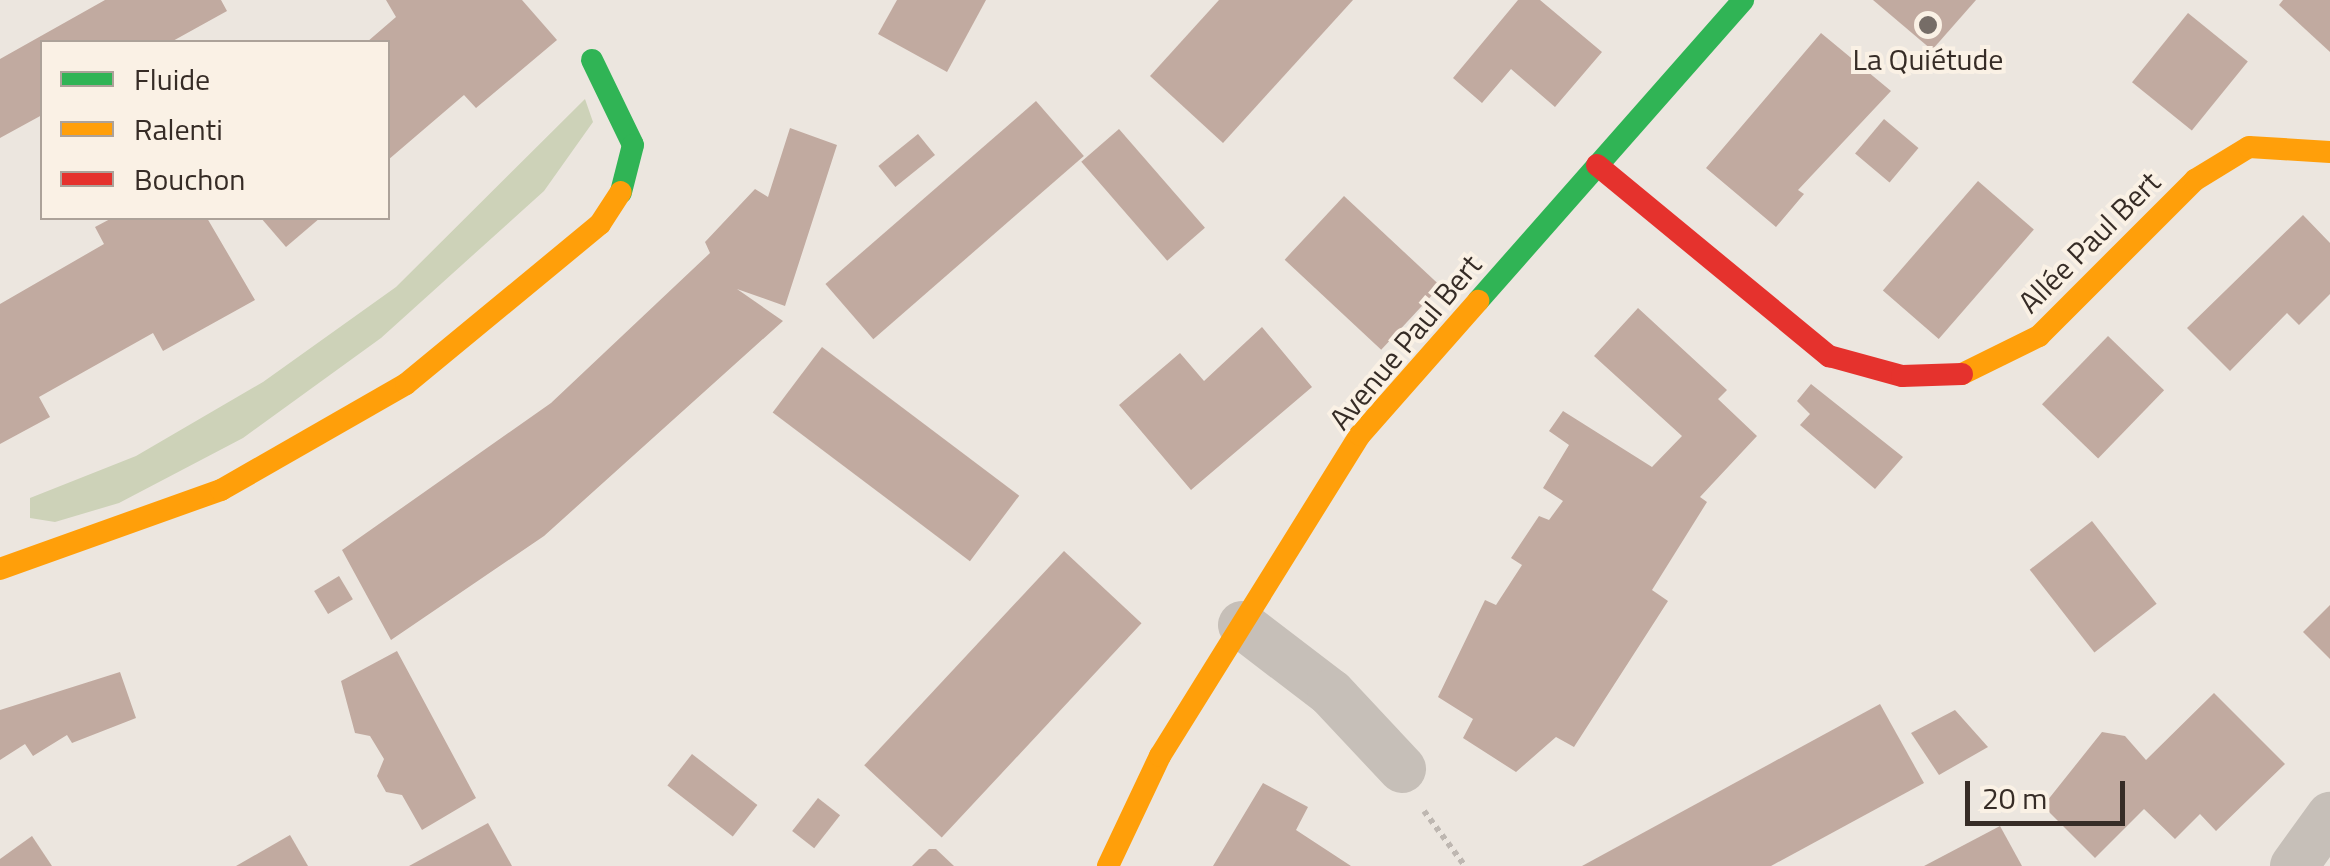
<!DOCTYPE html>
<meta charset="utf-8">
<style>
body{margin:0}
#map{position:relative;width:2330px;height:866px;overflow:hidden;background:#ece6df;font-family:"Titillium Web",sans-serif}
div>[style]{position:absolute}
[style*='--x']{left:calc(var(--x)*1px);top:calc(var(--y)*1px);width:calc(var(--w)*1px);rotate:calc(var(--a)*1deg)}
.green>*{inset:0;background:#cdd2b8}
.building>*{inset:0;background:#c1aaa0;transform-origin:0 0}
.path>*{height:6px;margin-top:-3px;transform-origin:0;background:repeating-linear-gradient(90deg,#beb7b1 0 5px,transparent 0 10px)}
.street>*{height:48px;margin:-24px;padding:0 24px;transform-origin:24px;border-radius:24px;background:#c6bfb8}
.fast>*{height:22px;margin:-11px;padding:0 11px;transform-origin:11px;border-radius:11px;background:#30b455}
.slow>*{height:22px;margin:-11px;padding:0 11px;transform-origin:11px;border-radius:11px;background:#ff9f0a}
.jam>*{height:22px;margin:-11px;padding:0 11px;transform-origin:11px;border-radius:11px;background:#e5322d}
.dots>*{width:28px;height:28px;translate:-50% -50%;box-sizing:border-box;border:5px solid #faf1e5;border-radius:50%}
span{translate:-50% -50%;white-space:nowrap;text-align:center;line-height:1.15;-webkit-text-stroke:8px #faf1e5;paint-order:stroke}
.poi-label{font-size:30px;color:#362c26}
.street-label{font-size:30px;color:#362c26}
.legend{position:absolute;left:40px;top:40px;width:350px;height:180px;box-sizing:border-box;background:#faf1e5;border:2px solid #aca299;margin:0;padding:12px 18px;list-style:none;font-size:30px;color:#362c26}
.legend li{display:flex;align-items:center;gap:20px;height:50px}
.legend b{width:50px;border:2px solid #aca299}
.scale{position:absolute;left:1965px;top:781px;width:160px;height:45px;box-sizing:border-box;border:5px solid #362c26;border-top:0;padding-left:12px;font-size:30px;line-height:35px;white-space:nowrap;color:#362c26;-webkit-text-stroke:8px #faf1e5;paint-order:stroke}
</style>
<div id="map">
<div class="green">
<i style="clip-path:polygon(585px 99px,593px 122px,544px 191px,381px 338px,243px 438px,119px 503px,55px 522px,30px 518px,30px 498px,136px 456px,263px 382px,396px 287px)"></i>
</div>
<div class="building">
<i style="clip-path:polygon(105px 0,221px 0,227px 11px,171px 42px,42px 42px,42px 115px,0 138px,0 59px)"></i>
<i style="clip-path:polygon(386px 0,522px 0,557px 40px,476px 108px,464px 95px,388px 160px,388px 42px,367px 42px,396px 17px)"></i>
<i style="clip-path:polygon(897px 0,986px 0,947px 72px,878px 34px)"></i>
<i style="clip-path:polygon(1219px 0,1353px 0,1223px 143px,1150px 76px)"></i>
<i style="clip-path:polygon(1518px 0,1540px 0,1602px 52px,1555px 107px,1511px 69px,1482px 103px,1453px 78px)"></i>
<i style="clip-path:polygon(1873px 0,1976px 0,1932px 50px)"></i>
<i style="clip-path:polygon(2283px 0,2330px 0,2330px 52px,2279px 5px)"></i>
<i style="left:2188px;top:13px;width:77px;height:89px;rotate:39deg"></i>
<i style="clip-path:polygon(1821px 33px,1891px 91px,1798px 190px,1804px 194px,1776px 227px,1706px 168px)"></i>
<i style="left:1036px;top:101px;width:73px;height:279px;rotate:49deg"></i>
<i style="left:1884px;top:119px;width:45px;height:45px;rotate:40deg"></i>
<i style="clip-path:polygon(790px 128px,837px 145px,785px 306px,737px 289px,783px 321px,544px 536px,391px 640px,342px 550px,551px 403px,710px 253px,705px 242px,755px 189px,768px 197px)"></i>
<i style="left:1119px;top:129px;width:131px;height:50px;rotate:49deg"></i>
<i style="left:918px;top:134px;width:27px;height:51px;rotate:51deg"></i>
<i style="left:1978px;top:181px;width:74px;height:145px;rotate:41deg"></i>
<i style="left:1344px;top:196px;width:132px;height:87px;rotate:43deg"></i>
<i style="clip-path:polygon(2303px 215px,2330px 243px,2330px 294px,2299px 325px,2287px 313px,2230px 371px,2187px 328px)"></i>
<i style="clip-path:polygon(112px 218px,207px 218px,255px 300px,163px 351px,153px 333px,39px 397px,50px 417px,0 444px,0 304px,104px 244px,95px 227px)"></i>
<i style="clip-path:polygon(261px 218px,320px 218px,286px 247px)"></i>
<i style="clip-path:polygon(1638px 308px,1727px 390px,1718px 399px,1757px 436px,1700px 497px,1707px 502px,1652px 590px,1668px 601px,1574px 747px,1556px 737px,1516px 772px,1463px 738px,1473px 719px,1438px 697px,1485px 600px,1496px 605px,1522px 565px,1511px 558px,1539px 516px,1549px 520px,1563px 501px,1543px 488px,1569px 445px,1549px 431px,1563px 411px,1652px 467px,1682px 436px,1594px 356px)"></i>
<i style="clip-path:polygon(1262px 327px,1312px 387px,1191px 490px,1119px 405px,1180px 353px,1204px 381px)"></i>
<i style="left:2108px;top:336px;width:78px;height:95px;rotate:44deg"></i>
<i style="left:822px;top:347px;width:247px;height:82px;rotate:37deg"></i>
<i style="clip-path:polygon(1811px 384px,1903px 457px,1875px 489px,1800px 425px,1810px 414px,1797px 401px)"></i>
<i style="left:2092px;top:521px;width:105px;height:79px;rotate:52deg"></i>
<i style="left:1064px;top:551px;width:106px;height:293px;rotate:43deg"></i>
<i style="left:339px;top:576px;width:27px;height:29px;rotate:59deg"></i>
<i style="clip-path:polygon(2330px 605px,2330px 659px,2303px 632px)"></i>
<i style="clip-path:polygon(397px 651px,476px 798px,422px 830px,402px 795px,386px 792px,377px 776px,384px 759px,370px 736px,355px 733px,341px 681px)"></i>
<i style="clip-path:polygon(120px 672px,136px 718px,72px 743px,67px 735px,33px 756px,25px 744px,0 760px,0 710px)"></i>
<i style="clip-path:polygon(2214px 693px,2285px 764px,2216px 831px,2200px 814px,2175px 839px,2144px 809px,2095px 858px,2043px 806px,2102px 732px,2125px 736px,2146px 760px)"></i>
<i style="clip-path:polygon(1880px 704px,1924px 783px,1771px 866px,1582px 866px)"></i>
<i style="clip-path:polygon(1955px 710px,1988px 747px,1939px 775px,1911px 733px)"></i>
<i style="left:692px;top:754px;width:83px;height:40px;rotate:38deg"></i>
<i style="clip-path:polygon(1263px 783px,1308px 807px,1296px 830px,1351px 866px,1213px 866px)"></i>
<i style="left:818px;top:798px;width:28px;height:42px;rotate:38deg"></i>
<i style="clip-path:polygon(488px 823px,512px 866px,409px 866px)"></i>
<i style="clip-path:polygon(2000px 826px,2022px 866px,1924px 866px)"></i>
<i style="clip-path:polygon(290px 835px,308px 866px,236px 866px)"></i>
<i style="clip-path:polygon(32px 836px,52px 866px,0 866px,0 859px)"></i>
<i style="clip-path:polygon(929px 849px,936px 849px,954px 866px,912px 866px)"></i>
</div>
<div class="path">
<i style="--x:1424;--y:811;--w:69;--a:53.3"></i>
</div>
<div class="street">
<i style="--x:1242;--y:625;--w:112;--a:37.4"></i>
<i style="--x:1331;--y:693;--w:104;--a:46.9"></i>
<i style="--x:2294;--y:866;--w:62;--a:-54.2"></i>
</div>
<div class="fast">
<i style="--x:592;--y:60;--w:94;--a:64.2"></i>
<i style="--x:633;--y:145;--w:49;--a:104.3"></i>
<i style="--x:1478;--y:301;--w:401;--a:-48.6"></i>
</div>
<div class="slow">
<i style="--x:1962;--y:374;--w:86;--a:-26.3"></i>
<i style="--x:2039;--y:336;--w:221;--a:-45"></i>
<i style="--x:2195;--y:180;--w:63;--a:-31.4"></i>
<i style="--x:2249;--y:147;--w:81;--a:3.5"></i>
<i style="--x:0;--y:569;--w:235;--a:-19.7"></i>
<i style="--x:221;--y:490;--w:213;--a:-29.8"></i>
<i style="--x:406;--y:384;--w:251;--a:-39.5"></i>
<i style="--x:600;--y:224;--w:38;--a:-57"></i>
<i style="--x:1108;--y:866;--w:122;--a:-64.7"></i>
<i style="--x:1160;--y:756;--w:378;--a:-58.1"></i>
<i style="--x:1360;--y:435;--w:179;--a:-48.6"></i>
</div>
<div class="jam">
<i style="--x:1597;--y:165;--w:301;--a:39.5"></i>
<i style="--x:1829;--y:356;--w:76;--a:15.3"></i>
<i style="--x:1902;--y:376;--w:60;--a:-1.9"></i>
</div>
<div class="dots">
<i style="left:1928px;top:25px;background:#766d67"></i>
</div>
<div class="poi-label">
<span style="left:1928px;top:59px">La Quiétude</span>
</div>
<div class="street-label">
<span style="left:2089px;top:242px;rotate:-45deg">Allée Paul Bert</span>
<span style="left:1405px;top:342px;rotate:-50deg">Avenue Paul Bert</span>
</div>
<ul class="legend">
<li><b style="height:12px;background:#30b455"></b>Fluide</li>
<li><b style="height:12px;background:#ff9f0a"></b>Ralenti</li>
<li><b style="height:12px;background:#e5322d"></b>Bouchon</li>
</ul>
<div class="scale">20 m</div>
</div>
